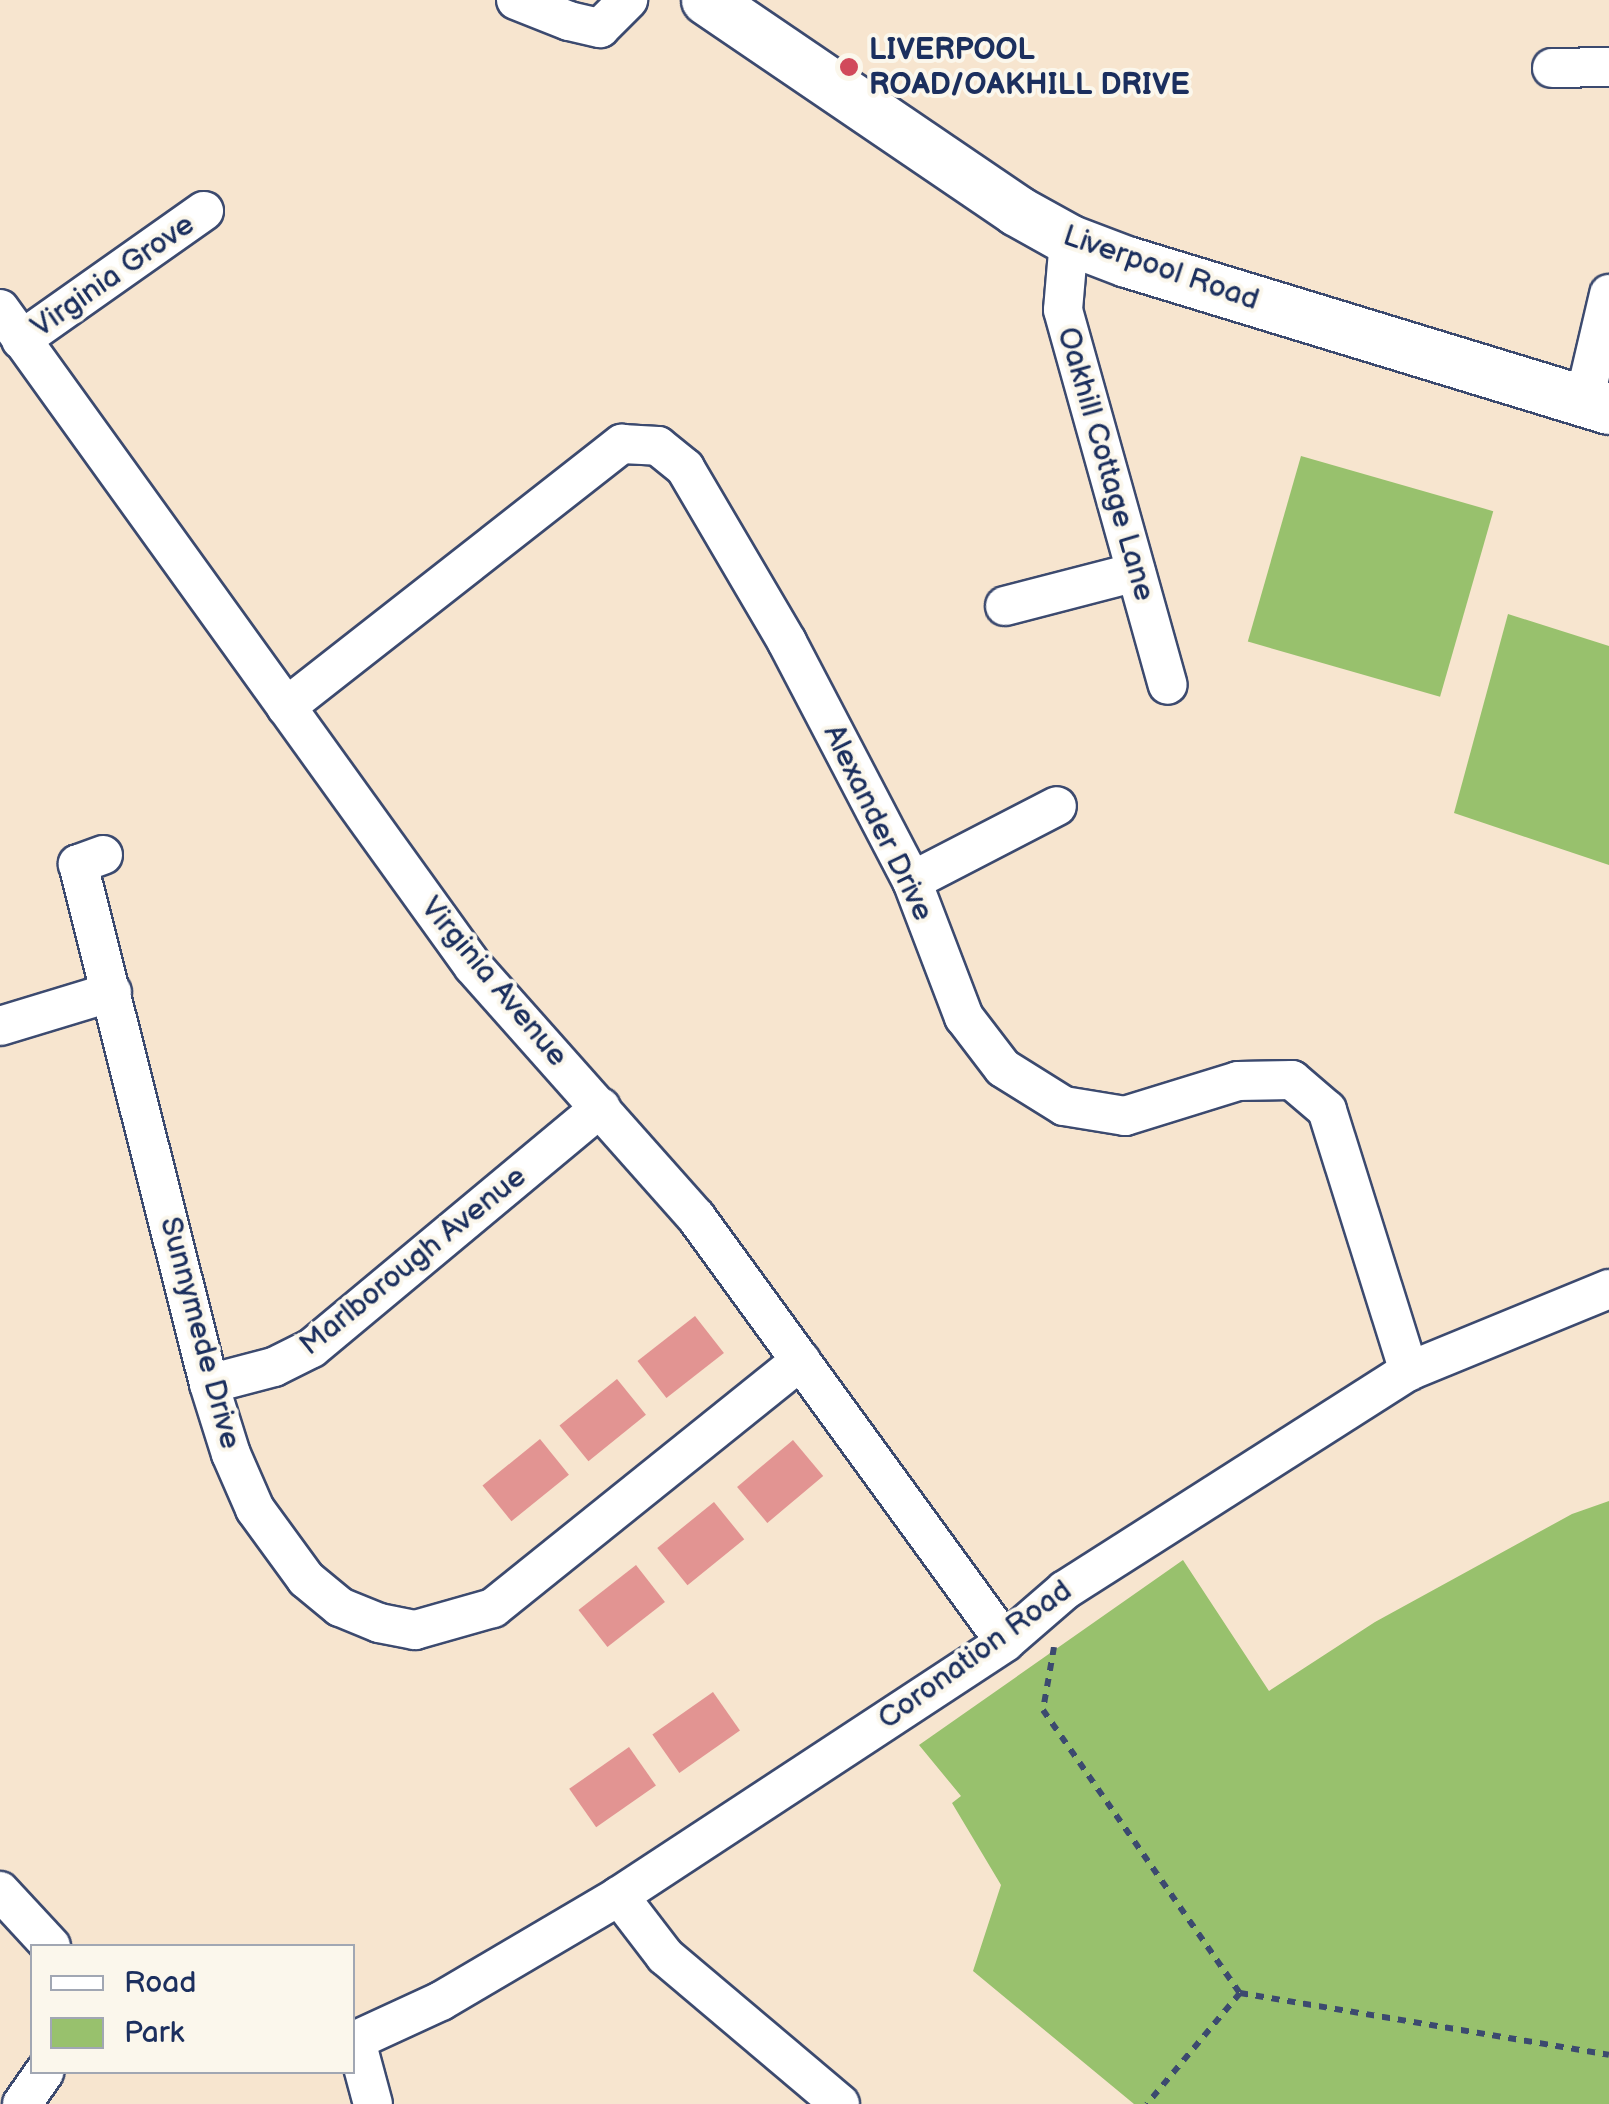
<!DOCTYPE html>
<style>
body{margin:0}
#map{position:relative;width:1609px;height:2104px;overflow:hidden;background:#f7e5cf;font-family:"Balsamiq Sans",sans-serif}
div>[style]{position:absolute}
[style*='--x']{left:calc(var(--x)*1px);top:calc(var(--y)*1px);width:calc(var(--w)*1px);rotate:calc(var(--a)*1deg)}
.green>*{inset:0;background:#98c16d;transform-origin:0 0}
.building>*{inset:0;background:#e29492;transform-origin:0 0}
.path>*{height:6px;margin-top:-3px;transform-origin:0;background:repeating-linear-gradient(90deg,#3c4a6f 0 8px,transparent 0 16px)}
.roads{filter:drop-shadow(2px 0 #3c4a6f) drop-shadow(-2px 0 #3c4a6f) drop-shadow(0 2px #3c4a6f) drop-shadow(0 -2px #3c4a6f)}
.minor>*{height:38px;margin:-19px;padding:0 19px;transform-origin:19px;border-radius:19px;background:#fff}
.major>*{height:50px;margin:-25px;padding:0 25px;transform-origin:25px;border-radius:25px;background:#fff}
.dots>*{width:28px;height:28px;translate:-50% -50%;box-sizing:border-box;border:5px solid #fbf7ec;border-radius:50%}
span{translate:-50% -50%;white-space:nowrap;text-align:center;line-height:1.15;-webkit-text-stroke:8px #fbf7ec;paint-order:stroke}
.poi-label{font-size:30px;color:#1b2f5e;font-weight:700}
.left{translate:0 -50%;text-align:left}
.street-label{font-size:30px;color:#1b2f5e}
.legend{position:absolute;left:30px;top:1944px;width:325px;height:130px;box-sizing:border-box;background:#fbf7ec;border:2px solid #a1a7b3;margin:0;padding:12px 18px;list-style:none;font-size:30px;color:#1b2f5e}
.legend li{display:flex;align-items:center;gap:20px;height:50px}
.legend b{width:50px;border:2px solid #a1a7b3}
</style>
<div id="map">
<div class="green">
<i style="left:1301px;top:456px;width:200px;height:193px;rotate:16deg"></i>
<i style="clip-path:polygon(1508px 614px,1609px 646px,1609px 865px,1454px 813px)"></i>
<i style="clip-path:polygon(1609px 1501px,1609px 2104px,1134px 2104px,973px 1971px,1001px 1885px,952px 1803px,961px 1796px,919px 1745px,1183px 1560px,1269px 1691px,1375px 1622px,1572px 1514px)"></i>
</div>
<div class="building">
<i style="left:695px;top:1316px;width:47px;height:73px;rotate:52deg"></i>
<i style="left:617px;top:1379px;width:46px;height:74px;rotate:51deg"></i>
<i style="left:540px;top:1439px;width:46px;height:74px;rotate:51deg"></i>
<i style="left:793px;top:1440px;width:47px;height:73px;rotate:50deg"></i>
<i style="left:714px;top:1502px;width:48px;height:73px;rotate:51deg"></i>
<i style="left:636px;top:1565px;width:47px;height:73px;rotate:52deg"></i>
<i style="left:713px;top:1692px;width:47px;height:74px;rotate:55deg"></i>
<i style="left:629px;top:1747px;width:47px;height:73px;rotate:55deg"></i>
</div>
<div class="path">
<i style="--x:1054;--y:1647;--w:64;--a:99.9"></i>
<i style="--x:1043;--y:1710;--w:345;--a:55.2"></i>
<i style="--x:1240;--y:1993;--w:145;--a:130"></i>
<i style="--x:1240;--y:1993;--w:374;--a:9.5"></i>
</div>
<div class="roads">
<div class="minor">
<i style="--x:516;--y:0;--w:57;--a:21.6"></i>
<i style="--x:569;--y:21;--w:32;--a:13"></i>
<i style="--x:600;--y:28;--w:40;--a:-45"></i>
<i style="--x:1552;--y:68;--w:57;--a:-1"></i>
<i style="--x:1069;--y:240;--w:70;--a:94.9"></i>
<i style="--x:1063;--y:310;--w:389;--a:74.4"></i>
<i style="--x:0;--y:309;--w:810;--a:54.25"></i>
<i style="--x:473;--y:966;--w:336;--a:48.4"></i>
<i style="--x:696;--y:1217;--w:525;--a:53.98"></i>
<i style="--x:21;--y:340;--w:224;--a:-35.2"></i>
<i style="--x:1584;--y:401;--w:110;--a:-76.8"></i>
<i style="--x:1005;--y:606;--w:135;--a:-14.5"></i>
<i style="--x:286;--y:707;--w:427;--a:-38.1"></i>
<i style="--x:622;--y:444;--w:36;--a:3"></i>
<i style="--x:658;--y:446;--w:35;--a:39"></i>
<i style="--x:685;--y:468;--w:202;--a:59.6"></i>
<i style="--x:787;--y:642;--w:270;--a:62.4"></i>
<i style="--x:912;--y:881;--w:146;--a:69.1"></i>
<i style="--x:964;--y:1017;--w:64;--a:52.6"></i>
<i style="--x:1003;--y:1068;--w:72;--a:31.9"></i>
<i style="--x:1064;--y:1106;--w:62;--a:9.3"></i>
<i style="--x:1125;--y:1116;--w:118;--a:-17.2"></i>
<i style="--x:1238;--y:1081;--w:54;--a:-1.1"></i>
<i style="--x:1292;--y:1080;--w:46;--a:40.6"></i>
<i style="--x:1327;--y:1110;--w:274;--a:72.6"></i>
<i style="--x:103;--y:855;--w:27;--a:160"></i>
<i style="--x:78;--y:864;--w:536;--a:75.86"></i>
<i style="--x:209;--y:1384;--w:73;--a:72.6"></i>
<i style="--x:231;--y:1454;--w:60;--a:66.4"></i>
<i style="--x:255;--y:1509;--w:87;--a:53.9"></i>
<i style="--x:306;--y:1579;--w:44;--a:39.5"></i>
<i style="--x:340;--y:1607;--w:42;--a:22.3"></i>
<i style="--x:379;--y:1623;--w:37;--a:11"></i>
<i style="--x:415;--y:1630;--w:81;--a:-15.8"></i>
<i style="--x:493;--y:1608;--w:395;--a:-38.8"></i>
<i style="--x:912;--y:881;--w:163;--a:-27.3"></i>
<i style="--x:0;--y:1026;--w:117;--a:-16.9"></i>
<i style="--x:209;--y:1384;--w:67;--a:-14.7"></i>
<i style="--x:274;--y:1367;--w:42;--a:-26.6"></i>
<i style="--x:312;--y:1348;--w:376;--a:-39.8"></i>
<i style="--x:0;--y:1891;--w:75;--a:47.2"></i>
<i style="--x:619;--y:1896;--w:76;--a:52.5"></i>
<i style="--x:665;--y:1956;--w:229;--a:40.2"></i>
<i style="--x:356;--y:2041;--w:65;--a:74.9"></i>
<i style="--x:352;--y:2042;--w:98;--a:-24.7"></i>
<i style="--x:441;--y:2001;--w:207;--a:-30.5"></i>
<i style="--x:619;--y:1896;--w:462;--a:-33.3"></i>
<i style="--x:1005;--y:1642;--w:79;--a:-40.9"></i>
<i style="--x:1065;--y:1590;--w:408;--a:-32.5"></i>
<i style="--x:1409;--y:1371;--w:216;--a:-22.3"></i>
<i style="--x:22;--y:2104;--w:39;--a:-55"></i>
</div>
<div class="major">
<i style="--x:707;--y:0;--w:375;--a:34.2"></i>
<i style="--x:1017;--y:211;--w:60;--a:29.1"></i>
<i style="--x:1069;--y:240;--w:62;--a:20.8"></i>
<i style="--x:1127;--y:262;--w:504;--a:16.96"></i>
</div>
</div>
<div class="dots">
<i style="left:849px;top:67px;background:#d1495b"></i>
</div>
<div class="poi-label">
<span class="left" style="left:869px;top:67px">LIVERPOOL<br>ROAD/OAKHILL DRIVE</span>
</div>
<div class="street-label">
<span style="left:1161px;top:268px;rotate:19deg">Liverpool Road</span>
<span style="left:113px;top:276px;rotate:-35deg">Virginia Grove</span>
<span style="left:1106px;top:464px;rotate:74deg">Oakhill Cottage Lane</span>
<span style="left:878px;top:823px;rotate:64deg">Alexander Drive</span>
<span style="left:494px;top:982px;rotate:50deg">Virginia Avenue</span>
<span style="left:413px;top:1261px;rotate:-39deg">Marlborough Avenue</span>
<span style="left:200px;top:1333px;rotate:75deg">Sunnymede Drive</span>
<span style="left:975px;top:1655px;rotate:-36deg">Coronation Road</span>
</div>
<ul class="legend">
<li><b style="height:12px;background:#fff"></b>Road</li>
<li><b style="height:28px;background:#98c16d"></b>Park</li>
</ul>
</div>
